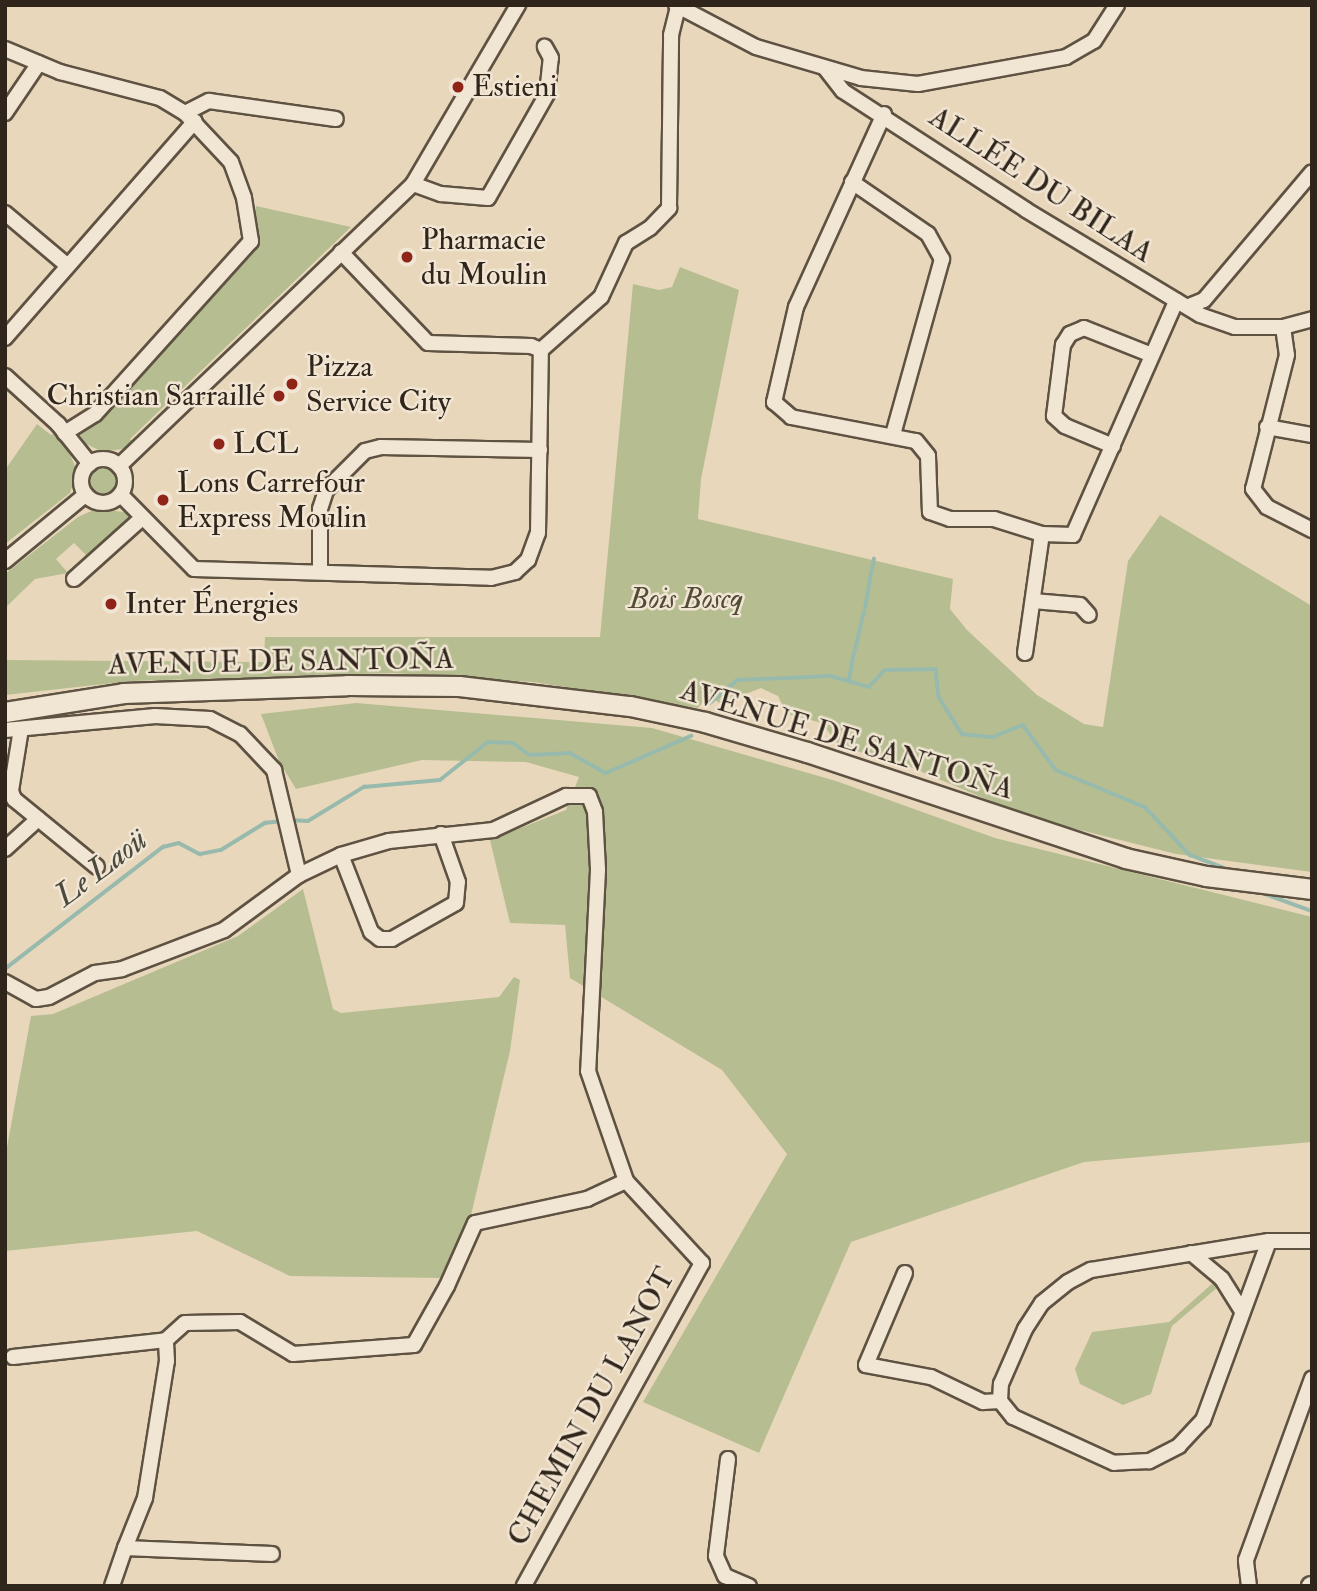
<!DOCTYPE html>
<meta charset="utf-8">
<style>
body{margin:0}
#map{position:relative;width:1317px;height:1591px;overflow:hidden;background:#e9d7bc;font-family:"IM FELL Double Pica",serif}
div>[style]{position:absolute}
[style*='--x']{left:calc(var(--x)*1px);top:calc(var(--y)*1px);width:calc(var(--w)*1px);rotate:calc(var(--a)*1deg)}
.green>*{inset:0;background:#b6be91}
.round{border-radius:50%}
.stream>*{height:3.5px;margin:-1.75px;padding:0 1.75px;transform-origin:1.75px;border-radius:1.75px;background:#98baad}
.roads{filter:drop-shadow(2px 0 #5e5242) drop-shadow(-2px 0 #5e5242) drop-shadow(0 2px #5e5242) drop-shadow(0 -2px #5e5242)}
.minor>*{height:14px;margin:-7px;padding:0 7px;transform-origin:7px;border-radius:7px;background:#f1e5d3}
.minor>.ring{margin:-7px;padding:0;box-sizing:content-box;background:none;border:14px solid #f1e5d3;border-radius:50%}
.tertiary>*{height:18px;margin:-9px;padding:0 9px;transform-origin:9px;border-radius:9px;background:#f1e5d3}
.secondary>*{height:19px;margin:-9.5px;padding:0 9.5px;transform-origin:9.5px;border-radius:9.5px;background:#f1e5d3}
.dots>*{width:19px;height:19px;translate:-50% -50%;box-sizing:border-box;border:4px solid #f1e5d3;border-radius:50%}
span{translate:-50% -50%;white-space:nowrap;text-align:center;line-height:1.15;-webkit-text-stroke:5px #f1e5d3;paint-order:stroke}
.poi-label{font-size:30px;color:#30251a}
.left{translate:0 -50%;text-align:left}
.right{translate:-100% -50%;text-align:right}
.street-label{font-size:30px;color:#30251a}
.park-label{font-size:30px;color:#524b38;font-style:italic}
.water-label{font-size:32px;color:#4a4a3f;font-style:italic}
.frame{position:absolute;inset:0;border:7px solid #30251a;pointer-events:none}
</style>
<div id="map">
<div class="green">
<i style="clip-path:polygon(256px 206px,351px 227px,130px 439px,133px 442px,128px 448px,103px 452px,86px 444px,78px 432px,99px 418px,251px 252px)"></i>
<i style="clip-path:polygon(680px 267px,739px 290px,701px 479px,698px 519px,953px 579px,950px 609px,967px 630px,1037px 695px,1084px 724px,1103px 727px,1128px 561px,1160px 515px,1312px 606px,1312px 872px,1176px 854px,1028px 817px,908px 766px,839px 746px,822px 723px,787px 714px,778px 696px,761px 688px,720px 704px,709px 694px,698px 708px,533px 682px,394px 673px,132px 681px,5px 695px,5px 660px,264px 662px,265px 637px,600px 637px,633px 284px,659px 290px,672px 287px)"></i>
<i style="clip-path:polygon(37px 424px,51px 435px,55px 433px,66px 445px,77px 471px,70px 493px,5px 544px,5px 470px)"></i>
<i class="round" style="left:89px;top:467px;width:30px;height:30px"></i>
<i style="clip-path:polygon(96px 509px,124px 512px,130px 516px,128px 526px,90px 559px,74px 543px,56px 559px,68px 573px,35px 579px,5px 608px,5px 574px,78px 517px)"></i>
<i style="clip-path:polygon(356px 703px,652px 728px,836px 781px,995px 838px,1312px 917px,1312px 1142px,1084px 1162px,851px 1242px,759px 1453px,643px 1402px,787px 1154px,722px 1070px,570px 978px,565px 925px,510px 923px,490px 840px,566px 810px,579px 777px,526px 762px,422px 760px,296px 789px,279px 761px,261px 714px)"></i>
<i style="clip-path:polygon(303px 889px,333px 1009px,341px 1013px,499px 997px,514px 977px,520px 980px,510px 1051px,471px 1215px,442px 1278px,290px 1276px,197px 1231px,5px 1251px,5px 1158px,31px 1016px,53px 1014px,238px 936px)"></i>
<i style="clip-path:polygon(1214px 1282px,1218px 1287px,1172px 1326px,1151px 1394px,1123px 1405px,1080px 1384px,1075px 1369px,1092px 1332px,1169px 1322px)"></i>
</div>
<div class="stream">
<i style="--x:872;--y:570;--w:11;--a:-80"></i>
<i style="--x:865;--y:608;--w:35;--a:-80"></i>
<i style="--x:855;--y:650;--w:39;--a:-77"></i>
<i style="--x:849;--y:680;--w:27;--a:-80"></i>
<i style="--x:710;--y:703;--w:35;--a:-40"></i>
<i style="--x:737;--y:680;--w:94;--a:-2.4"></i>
<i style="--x:831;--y:676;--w:40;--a:16"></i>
<i style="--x:869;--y:687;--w:23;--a:-47"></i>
<i style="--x:885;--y:670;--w:51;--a:-1.1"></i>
<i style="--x:936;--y:669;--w:28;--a:84"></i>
<i style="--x:939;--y:697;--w:44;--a:58.1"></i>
<i style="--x:962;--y:734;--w:31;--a:6"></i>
<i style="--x:993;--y:737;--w:32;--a:-22"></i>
<i style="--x:1023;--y:725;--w:56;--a:53.7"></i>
<i style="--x:1056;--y:770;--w:96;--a:22.6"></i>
<i style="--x:1145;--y:807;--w:66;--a:46.8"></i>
<i style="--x:1190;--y:855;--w:43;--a:20.6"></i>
<i style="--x:289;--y:820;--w:19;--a:3"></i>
<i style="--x:308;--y:821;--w:66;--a:-31.3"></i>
<i style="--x:364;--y:787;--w:76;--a:-5.3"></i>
<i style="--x:440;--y:780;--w:61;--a:-38.4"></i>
<i style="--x:488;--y:742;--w:25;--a:2"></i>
<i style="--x:513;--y:743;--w:21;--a:35"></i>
<i style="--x:530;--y:755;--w:40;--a:-2.9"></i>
<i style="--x:570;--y:753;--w:41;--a:29.1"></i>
<i style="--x:606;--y:773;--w:93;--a:-23.5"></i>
<i style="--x:1257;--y:891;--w:59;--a:20"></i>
<i style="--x:5;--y:969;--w:200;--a:-37.7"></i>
<i style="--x:163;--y:847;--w:16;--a:-14"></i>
<i style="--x:179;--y:843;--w:24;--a:28"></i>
<i style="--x:200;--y:854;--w:21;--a:-11"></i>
<i style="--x:221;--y:850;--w:52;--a:-31.5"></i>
<i style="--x:265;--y:823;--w:16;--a:-7"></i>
</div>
<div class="roads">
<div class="minor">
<i style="--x:676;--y:5;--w:90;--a:27.7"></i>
<i style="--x:756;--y:47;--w:109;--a:16.4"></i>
<i style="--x:861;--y:78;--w:57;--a:6"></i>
<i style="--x:918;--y:84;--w:150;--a:-10.3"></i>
<i style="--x:1066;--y:57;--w:32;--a:-30"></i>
<i style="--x:1094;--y:41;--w:43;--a:-57.4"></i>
<i style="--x:5;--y:49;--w:60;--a:22.7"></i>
<i style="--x:60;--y:72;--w:103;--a:14.6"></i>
<i style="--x:160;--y:98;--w:29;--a:31"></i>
<i style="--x:185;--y:113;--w:67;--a:46.8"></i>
<i style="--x:231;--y:162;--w:38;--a:70"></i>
<i style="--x:244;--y:198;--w:44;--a:80.8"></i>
<i style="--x:251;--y:241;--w:233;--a:132"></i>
<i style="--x:95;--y:414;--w:36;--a:148"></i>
<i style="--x:825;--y:68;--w:29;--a:52"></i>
<i style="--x:843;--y:91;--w:218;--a:33"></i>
<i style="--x:1026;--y:210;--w:203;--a:31.1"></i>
<i style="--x:1200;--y:315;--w:37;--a:19"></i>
<i style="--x:1235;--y:327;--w:48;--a:0"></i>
<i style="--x:1283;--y:327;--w:30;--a:-15"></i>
<i style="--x:5;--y:113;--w:60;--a:-55.8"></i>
<i style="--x:185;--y:113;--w:27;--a:-27"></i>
<i style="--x:209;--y:101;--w:128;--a:8.1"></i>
<i style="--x:884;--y:114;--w:212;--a:114.5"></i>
<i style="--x:796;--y:307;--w:98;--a:103"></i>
<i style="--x:774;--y:402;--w:23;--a:41"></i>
<i style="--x:791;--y:417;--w:127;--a:10.9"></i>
<i style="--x:916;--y:441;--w:19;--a:51"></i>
<i style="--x:928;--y:456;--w:56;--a:88"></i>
<i style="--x:930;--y:512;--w:21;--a:19"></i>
<i style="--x:950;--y:519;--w:44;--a:0"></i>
<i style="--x:994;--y:519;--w:50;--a:17.4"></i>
<i style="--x:1042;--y:534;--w:31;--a:2"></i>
<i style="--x:1073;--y:535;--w:256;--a:-66.2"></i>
<i style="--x:852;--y:182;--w:92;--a:34.4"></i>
<i style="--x:928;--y:234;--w:29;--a:61"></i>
<i style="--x:942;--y:259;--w:182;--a:105.6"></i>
<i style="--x:413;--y:184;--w:30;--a:20"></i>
<i style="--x:441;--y:194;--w:47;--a:4.9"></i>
<i style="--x:488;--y:198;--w:120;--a:-60.4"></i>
<i style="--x:547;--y:94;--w:36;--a:-84"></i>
<i style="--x:551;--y:58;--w:13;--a:-119"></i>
<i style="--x:5;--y:213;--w:82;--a:40.1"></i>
<i style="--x:341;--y:252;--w:126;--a:46.3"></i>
<i style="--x:428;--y:343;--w:103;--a:1.7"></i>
<i style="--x:531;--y:346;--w:11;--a:22"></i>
<i style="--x:1189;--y:306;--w:16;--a:-22"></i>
<i style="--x:1204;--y:300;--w:167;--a:-49.8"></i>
<i style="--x:1283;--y:327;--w:28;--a:82"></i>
<i style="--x:1287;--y:355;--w:138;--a:104.2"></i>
<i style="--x:1253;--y:489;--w:23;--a:52"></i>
<i style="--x:1267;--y:507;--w:51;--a:27.1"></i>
<i style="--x:5;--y:338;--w:288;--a:-48.8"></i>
<i style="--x:5;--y:376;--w:72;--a:42.2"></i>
<i style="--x:58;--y:424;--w:51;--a:51.3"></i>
<i style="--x:1267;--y:427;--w:46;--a:10.1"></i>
<i style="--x:1113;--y:446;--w:52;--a:-157.4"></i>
<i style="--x:1065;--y:426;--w:15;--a:-138"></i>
<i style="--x:1054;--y:416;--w:72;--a:-82.8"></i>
<i style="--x:1063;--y:345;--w:13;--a:-58"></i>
<i style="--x:1070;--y:334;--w:15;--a:-23"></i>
<i style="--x:1084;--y:328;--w:73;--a:21.7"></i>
<i class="ring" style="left:81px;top:459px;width:30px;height:30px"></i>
<i style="--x:119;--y:466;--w:407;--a:-43.8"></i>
<i style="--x:413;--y:184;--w:208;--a:-59.6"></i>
<i style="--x:121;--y:495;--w:104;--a:45.4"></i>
<i style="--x:194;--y:569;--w:297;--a:1.7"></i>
<i style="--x:491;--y:578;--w:25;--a:-14"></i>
<i style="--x:515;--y:572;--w:18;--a:-43"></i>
<i style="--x:528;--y:560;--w:29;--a:-70"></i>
<i style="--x:538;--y:533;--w:183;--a:-89.1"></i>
<i style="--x:541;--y:350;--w:80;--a:-41.5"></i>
<i style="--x:601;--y:297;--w:60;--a:-65.2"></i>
<i style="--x:626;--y:243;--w:28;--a:-32"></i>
<i style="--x:650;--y:228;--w:28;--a:-46"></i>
<i style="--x:669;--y:208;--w:173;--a:-89.3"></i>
<i style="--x:671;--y:35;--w:30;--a:-76"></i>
<i style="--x:5;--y:561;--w:104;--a:-39.5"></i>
<i style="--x:320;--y:572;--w:63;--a:-90"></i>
<i style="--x:320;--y:509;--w:20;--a:-72"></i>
<i style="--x:326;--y:490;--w:55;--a:-45"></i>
<i style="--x:365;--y:451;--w:16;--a:-14"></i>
<i style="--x:381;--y:447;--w:159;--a:1.1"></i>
<i style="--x:74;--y:579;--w:91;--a:-41.9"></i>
<i style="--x:1033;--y:601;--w:47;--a:4.9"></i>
<i style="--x:1080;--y:605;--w:13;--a:48"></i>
<i style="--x:1025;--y:653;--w:120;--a:-81.9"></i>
<i style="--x:21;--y:729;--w:63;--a:99.2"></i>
<i style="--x:11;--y:791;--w:9;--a:69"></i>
<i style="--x:14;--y:799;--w:107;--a:39.3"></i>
<i style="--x:5;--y:730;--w:151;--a:-5.3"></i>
<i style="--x:155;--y:716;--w:55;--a:3.1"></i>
<i style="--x:210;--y:719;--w:34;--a:27"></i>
<i style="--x:240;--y:734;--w:50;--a:46.6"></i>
<i style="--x:274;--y:770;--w:108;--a:76.6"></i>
<i style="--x:5;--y:849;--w:45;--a:-42.3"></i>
<i style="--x:341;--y:855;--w:83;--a:68.7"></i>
<i style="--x:371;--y:932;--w:11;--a:38"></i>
<i style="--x:380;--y:939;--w:12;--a:0"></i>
<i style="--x:392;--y:939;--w:73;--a:-29.4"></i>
<i style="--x:456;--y:903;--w:21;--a:-85"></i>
<i style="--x:458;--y:882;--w:51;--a:-109.5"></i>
<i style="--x:5;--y:982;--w:35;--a:29"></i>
<i style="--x:36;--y:999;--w:13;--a:-9"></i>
<i style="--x:49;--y:997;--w:52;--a:-27.6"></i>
<i style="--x:95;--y:973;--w:27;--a:-8"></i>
<i style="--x:122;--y:969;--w:109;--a:-20.9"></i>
<i style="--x:224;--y:930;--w:93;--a:-36.3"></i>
<i style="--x:299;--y:875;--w:47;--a:-25.5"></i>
<i style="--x:341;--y:855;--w:50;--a:-16.3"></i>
<i style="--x:389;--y:841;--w:105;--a:-6"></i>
<i style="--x:493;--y:830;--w:81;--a:-25"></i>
<i style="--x:566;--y:796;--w:23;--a:0"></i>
<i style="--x:589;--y:796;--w:17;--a:69"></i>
<i style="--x:595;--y:812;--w:58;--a:87"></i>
<i style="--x:598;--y:870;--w:201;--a:92.8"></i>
<i style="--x:588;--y:1071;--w:116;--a:70.9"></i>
<i style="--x:626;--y:1181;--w:112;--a:47.2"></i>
<i style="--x:702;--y:1263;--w:369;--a:118.9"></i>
<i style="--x:1269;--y:1241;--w:191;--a:110.2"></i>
<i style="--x:1203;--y:1420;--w:35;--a:133"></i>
<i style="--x:1179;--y:1446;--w:34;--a:153"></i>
<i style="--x:1149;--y:1461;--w:35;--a:177"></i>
<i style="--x:1114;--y:1463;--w:111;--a:-155.5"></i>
<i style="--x:1013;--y:1417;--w:21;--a:-129"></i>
<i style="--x:1000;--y:1401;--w:17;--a:-87"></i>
<i style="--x:1001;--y:1384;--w:60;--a:-66.4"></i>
<i style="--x:1025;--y:1329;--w:31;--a:-57"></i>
<i style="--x:1042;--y:1303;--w:33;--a:-39"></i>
<i style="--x:1068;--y:1282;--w:26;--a:-28"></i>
<i style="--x:1091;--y:1270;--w:180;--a:-9.3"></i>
<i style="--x:1269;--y:1241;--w:43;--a:0"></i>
<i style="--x:1191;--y:1253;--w:40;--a:40"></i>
<i style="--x:1222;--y:1279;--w:36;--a:58"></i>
<i style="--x:905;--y:1273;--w:100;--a:113"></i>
<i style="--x:866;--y:1365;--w:66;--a:10.5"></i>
<i style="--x:931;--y:1377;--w:58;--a:25.7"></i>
<i style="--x:983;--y:1402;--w:17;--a:-3"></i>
<i style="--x:13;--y:1357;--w:154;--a:-6.3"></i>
<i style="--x:166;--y:1340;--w:25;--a:-42"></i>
<i style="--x:185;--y:1323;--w:55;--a:-1"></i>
<i style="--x:240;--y:1322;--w:62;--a:31.1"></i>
<i style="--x:293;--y:1354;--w:121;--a:-4.3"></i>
<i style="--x:414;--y:1345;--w:68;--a:-60.8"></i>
<i style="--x:447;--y:1286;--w:69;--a:-66"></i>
<i style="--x:475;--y:1223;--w:115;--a:-12.1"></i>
<i style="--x:587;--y:1199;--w:43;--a:-24.8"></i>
<i style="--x:728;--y:1459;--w:98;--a:97.1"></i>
<i style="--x:716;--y:1556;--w:22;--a:66"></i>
<i style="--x:725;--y:1576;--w:26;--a:23"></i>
<i style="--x:125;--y:1548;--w:54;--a:-68.2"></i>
<i style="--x:145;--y:1498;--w:139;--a:-80.9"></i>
<i style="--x:167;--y:1361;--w:21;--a:-93"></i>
<i style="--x:112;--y:1586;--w:40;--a:-71.1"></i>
<i style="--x:125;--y:1548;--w:147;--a:2.3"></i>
<i style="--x:1249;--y:1586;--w:26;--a:-97"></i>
<i style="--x:1246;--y:1560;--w:193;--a:-70"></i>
</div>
<div class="tertiary">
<i style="--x:1311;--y:1586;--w:1;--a:0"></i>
</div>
<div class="secondary">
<i style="--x:5;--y:712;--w:120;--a:-9.1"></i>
<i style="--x:123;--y:693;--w:224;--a:-2"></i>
<i style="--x:347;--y:685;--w:112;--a:0.5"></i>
<i style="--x:459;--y:686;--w:172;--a:6.7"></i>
<i style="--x:630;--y:706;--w:77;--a:12"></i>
<i style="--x:705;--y:722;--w:106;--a:16.4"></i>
<i style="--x:807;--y:752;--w:335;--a:18.4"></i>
<i style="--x:1125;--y:858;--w:83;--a:12.5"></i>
<i style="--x:1206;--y:876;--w:107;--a:7"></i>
</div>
</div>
<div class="dots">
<i style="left:458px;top:87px;background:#8f2418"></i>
<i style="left:407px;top:257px;background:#8f2418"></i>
<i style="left:292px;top:384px;background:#8f2418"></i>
<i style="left:279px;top:396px;background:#8f2418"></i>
<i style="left:219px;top:444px;background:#8f2418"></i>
<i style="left:163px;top:500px;background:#8f2418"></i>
<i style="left:111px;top:604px;background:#8f2418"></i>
</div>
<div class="poi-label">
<span class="left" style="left:472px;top:87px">Estieni</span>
<span class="left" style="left:421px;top:257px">Pharmacie<br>du Moulin</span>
<span class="left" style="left:306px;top:384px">Pizza<br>Service City</span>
<span class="right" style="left:265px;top:396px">Christian Sarraillé</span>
<span class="left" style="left:233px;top:444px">LCL</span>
<span class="left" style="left:177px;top:500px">Lons Carrefour<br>Express Moulin</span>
<span class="left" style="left:125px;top:604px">Inter Énergies</span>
</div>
<div class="street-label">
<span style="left:1041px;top:185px;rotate:33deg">ALLÉE DU BILAA</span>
<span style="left:281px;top:662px;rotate:-1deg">AVENUE DE SANTOÑA</span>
<span style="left:847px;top:740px;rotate:17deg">AVENUE DE SANTOÑA</span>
<span style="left:592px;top:1407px;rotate:-61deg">CHEMIN DU LANOT</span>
</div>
<div class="park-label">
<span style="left:686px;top:599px">Bois Boscq</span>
</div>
<div class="water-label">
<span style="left:101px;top:868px;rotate:-37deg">Le Laoü</span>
</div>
<div class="frame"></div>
</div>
